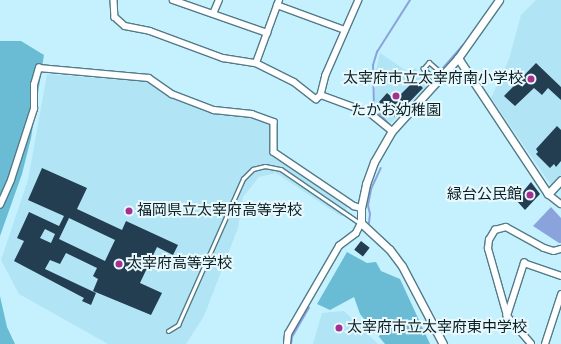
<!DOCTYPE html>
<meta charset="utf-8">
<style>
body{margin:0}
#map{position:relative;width:561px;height:344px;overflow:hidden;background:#c5f1fe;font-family:Jost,"Noto Sans JP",sans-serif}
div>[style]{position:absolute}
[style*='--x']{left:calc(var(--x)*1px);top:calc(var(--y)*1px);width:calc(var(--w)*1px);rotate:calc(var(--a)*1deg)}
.built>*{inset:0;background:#b1e4f5}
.forest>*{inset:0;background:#69bcd4}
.water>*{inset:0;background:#8aa3dc}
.stream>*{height:2px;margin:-1px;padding:0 1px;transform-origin:1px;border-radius:1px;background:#8aa3dc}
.building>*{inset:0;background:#233d51;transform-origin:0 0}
.roads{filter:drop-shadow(1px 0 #537b87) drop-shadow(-1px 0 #537b87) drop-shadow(0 1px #537b87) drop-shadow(0 -1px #537b87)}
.service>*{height:2.5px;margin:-1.25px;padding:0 1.25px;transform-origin:1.25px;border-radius:1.25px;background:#fff}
.minor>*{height:5.5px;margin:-2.75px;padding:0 2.75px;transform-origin:2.75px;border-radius:2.75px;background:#fff}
.tertiary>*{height:7px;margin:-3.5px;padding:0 3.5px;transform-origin:3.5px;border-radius:3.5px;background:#fff}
.dots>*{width:11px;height:11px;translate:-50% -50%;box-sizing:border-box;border:2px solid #e8f9fe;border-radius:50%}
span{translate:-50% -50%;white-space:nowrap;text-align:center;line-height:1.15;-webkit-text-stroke:4px #e8f9fe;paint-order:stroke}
.poi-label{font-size:15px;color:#0d1e22}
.right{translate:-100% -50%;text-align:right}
.left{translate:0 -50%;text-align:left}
</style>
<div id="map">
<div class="built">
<i style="clip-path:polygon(536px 0,561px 0,561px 175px,551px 185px,491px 98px,509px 59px,521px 15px)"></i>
<i style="clip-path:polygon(380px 53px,410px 73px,415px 68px,430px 83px,391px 123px,375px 107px,375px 74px)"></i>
<i style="clip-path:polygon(47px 74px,149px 82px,165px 95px,214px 114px,249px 115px,271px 123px,270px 154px,348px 206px,342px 217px,276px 173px,259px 177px,243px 197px,238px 228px,204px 316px,186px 344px,108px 344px,19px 294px,1px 260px,28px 180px)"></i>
<i style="clip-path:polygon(344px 311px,378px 344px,313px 344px,322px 313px)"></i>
</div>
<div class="forest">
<i style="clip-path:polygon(0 41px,21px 41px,44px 55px,31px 138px,22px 174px,0 236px)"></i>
<i style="clip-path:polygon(347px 252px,367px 263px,376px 262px,381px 271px,400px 279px,430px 344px,385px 344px,360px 314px,354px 297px,330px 310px,317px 304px)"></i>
<i style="clip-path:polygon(0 296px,7px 327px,15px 344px,0 344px)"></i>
</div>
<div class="water">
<i style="clip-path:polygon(551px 207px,561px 218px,561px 243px,559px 243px,533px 226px)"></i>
</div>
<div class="stream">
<i style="--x:443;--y:68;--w:30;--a:-49"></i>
<i style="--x:390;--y:125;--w:23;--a:-133"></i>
<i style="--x:374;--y:108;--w:43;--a:-91.3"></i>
<i style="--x:373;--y:65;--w:14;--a:-73"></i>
<i style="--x:377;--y:52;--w:62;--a:-57.6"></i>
<i style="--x:369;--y:223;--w:9;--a:-84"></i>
<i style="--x:370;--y:214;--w:9;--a:-103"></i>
<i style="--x:368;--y:205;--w:16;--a:-79"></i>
<i style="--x:371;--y:189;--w:23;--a:-65"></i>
<i style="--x:291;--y:344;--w:7;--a:-82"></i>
<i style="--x:292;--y:337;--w:34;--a:-60"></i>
</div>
<div class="building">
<i style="clip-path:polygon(536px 63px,561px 87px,561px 100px,548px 88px,542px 95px,534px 88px,515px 106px,504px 96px)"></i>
<i style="clip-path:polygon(415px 80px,423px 88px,395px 117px,379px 102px,387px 93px,395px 100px)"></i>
<i style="clip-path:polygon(557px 126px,561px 130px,561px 161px,556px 167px,554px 164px,550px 168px,536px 154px,538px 152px,536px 149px)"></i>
<i style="clip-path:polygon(evenodd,42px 168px,87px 188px,77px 209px,122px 230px,126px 221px,178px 245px,173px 255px,157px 247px,140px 283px,162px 293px,151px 315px,93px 291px,98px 279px,93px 276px,97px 268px,66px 253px,60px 264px,50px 260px,45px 269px,96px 293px,91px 305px,82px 301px,84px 298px,14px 261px,24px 241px,17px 238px,29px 212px,59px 226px,64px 216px,28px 200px,42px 168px,69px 218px,115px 240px,105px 261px,59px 239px,69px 218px,42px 168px,45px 229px,55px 234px,51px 243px,40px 238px,45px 229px)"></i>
<i style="clip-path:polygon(531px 182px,540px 194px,525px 210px,516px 200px)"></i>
<i style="left:361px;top:241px;width:11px;height:11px;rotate:38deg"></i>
</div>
<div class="roads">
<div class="service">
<i style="--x:436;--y:81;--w:18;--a:-137"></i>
<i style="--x:423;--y:69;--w:9;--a:-49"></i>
<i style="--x:429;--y:62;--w:18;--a:41"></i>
<i style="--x:168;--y:331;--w:12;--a:-31"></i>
<i style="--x:178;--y:325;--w:160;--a:-66"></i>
<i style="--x:243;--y:179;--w:14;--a:-45"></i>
<i style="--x:253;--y:169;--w:12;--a:-14"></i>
<i style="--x:265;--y:166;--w:16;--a:11"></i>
<i style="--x:281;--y:169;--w:96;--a:34.4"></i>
</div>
<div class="minor">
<i style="--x:114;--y:0;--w:17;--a:87"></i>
<i style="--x:115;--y:17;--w:13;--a:42"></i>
<i style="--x:125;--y:26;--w:25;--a:11"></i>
<i style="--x:150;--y:31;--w:78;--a:20.3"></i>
<i style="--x:223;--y:58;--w:33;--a:9"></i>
<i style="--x:256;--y:63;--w:67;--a:-69.9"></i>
<i style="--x:173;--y:0;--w:100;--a:19.3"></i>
<i style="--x:359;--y:0;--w:82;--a:113.7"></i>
<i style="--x:326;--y:75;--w:21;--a:104"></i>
<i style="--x:321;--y:95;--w:52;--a:20.2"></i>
<i style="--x:370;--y:113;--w:28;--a:39"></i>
<i style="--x:277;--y:5;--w:72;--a:20.2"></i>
<i style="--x:213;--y:14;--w:15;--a:-67"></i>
<i style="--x:256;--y:63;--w:42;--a:26.6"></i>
<i style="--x:294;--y:82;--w:28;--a:38"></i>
<i style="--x:316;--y:99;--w:6;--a:-39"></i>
<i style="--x:548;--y:194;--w:16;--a:38"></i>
<i style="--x:0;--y:205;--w:27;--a:-66"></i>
<i style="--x:11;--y:180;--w:75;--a:-72.1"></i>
<i style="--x:34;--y:109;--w:24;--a:-90"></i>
<i style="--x:34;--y:85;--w:18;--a:-74"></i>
<i style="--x:39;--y:68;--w:110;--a:5.2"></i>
<i style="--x:149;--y:78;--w:28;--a:35"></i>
<i style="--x:172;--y:94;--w:45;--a:20.9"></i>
<i style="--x:214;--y:110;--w:38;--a:6"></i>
<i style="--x:252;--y:114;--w:23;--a:20"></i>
<i style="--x:274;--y:122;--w:30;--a:90"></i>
<i style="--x:274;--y:152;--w:97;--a:34"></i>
<i style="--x:354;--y:206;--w:7;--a:16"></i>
<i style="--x:507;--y:316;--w:56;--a:-72.2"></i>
<i style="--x:524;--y:263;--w:39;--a:19"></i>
<i style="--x:287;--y:344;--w:10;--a:-84"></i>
<i style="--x:288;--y:334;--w:102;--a:-59.9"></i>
<i style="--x:339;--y:246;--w:21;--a:-37"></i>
<i style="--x:356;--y:233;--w:11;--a:-63"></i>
<i style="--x:531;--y:344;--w:37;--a:-131"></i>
<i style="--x:507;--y:316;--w:70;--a:-105.8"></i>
<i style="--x:488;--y:249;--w:9;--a:-84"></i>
<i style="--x:489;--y:240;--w:12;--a:-59"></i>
<i style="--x:495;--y:230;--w:11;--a:-15"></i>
<i style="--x:506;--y:227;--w:43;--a:28.9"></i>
<i style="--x:544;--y:248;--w:10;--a:17"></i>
<i style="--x:554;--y:251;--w:7;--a:-16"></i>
<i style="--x:545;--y:344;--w:52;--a:-71.9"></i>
</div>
<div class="tertiary">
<i style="--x:458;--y:58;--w:163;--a:56.5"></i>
<i style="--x:548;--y:194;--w:19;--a:-47"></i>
<i style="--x:443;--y:344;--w:88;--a:-117.7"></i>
<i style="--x:402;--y:266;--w:21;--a:-127"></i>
<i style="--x:389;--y:249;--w:38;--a:-137"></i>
<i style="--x:361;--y:223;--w:15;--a:-90"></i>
<i style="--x:361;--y:208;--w:25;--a:-78"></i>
<i style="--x:366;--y:184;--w:23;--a:-70"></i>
<i style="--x:374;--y:162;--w:36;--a:-60"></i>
<i style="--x:392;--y:131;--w:98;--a:-47.9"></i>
<i style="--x:458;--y:58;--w:71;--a:-54.7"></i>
</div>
</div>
<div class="dots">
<i style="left:531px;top:79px;background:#a3318d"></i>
<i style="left:396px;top:96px;background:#a3318d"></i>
<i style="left:530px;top:195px;background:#a3318d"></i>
<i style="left:129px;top:211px;background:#a3318d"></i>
<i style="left:119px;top:264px;background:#a3318d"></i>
<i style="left:339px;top:328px;background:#a3318d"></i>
</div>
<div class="poi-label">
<span class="right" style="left:523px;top:79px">太宰府市立太宰府南小学校</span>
<span style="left:396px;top:111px">たかお幼稚園</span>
<span class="right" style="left:522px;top:195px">緑台公民館</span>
<span class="left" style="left:137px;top:211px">福岡県立太宰府高等学校</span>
<span class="left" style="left:127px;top:264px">太宰府高等学校</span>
<span class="left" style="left:347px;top:328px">太宰府市立太宰府東中学校</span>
</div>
</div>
